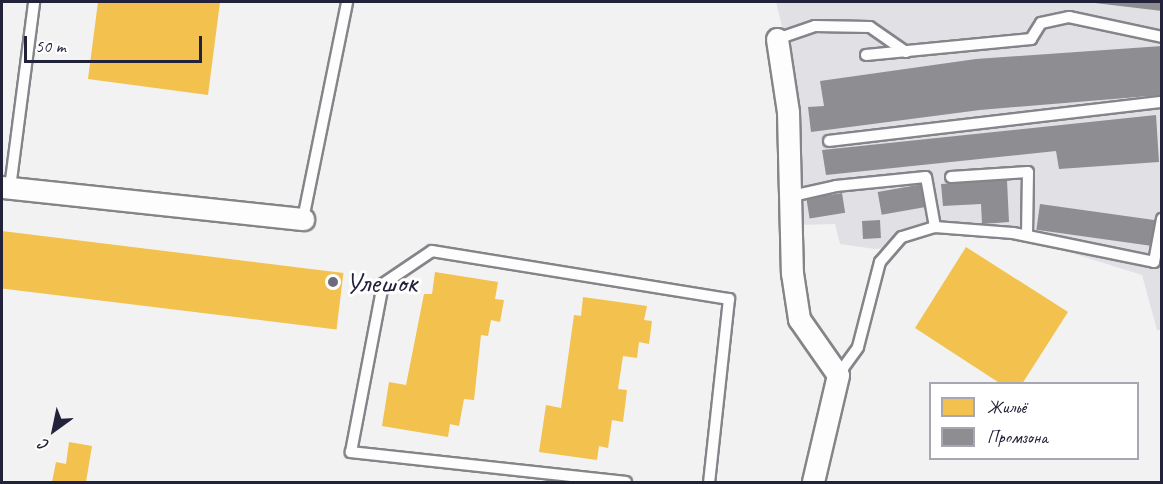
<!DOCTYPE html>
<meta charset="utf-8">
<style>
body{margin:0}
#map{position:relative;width:1163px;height:484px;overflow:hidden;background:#f2f2f3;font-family:Caveat,sans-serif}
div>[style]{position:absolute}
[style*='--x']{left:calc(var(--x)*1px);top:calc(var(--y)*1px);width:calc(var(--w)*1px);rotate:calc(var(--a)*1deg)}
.built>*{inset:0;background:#e1e1e5}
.homes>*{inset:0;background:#f2c14e;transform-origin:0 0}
.industry>*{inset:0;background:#8d8d92;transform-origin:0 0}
.roads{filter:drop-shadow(2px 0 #848489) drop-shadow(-2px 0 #848489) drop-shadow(0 2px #848489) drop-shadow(0 -2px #848489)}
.lane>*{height:10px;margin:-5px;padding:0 5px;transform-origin:5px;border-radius:5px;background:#fdfdfd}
.street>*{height:21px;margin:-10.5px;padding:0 10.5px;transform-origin:10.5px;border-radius:10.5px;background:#fdfdfd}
.dots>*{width:16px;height:16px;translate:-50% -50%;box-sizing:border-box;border:3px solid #fff;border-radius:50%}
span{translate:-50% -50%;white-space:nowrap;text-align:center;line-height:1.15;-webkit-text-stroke:6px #fff;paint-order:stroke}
.poi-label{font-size:30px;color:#22223b}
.left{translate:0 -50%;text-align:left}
.frame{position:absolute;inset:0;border:3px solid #22223b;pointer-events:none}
.legend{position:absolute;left:929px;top:382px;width:210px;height:78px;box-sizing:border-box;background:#fff;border:2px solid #a7a7b1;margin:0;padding:8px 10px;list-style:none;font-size:18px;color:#22223b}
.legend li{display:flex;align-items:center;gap:12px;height:30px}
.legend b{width:30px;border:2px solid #a7a7b1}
.north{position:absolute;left:24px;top:400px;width:60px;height:60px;-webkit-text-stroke:4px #fff;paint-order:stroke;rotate:213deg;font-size:16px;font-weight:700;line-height:24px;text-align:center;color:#22223b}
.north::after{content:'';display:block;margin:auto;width:21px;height:27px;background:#22223b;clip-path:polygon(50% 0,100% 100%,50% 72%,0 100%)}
.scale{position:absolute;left:24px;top:36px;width:178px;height:27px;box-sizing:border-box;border:3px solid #22223b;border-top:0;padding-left:8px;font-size:18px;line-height:21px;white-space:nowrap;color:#22223b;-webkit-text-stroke:4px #fff;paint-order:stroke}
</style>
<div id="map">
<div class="built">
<i style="clip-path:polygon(776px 2px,1161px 2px,1161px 330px,1157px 330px,1142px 275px,1027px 239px,935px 232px,898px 247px,875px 249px,840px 244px,835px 224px,798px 225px,792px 68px)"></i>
</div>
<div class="homes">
<i style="clip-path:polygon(98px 2px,220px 2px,208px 95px,88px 79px)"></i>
<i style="left:2px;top:231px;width:344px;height:57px;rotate:7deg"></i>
<i style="clip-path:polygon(966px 247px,1068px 312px,1022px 384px,1001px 384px,915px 328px)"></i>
<i style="clip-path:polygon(435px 272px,498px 282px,495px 299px,504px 300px,500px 322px,491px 320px,488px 336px,481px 335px,474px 400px,464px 399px,459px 426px,450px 424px,448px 437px,382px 426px,389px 382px,406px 385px,424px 294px,432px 294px)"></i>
<i style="clip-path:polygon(583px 297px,647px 306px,644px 320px,652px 321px,649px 344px,639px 342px,637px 358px,623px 356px,618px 389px,627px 390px,623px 422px,612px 420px,608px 448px,599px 446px,597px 460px,539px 452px,546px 405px,561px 408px,574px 315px,581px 316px)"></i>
<i style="clip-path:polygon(69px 442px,92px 446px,86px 482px,52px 482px,56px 462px,66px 464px)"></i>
</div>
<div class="industry">
<i style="clip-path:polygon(1095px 2px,1162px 2px,1162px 11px,1095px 3px)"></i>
<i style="clip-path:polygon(1162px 46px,1162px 95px,980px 110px,811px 132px,808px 107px,824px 106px,820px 81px,976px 59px)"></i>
<i style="clip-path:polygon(1156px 115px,1159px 162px,1059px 169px,1056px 151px,826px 175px,822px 150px)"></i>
<i style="clip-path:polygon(1007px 180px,1009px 222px,982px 224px,981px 204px,943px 206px,941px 184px)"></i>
<i style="left:923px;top:184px;width:23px;height:46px;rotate:80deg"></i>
<i style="left:842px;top:193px;width:20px;height:36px;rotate:81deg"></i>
<i style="left:1040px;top:204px;width:117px;height:26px;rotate:8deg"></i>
<i style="left:880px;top:220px;width:18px;height:18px;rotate:87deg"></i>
</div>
<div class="roads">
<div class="lane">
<i style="--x:777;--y:39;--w:40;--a:-18.9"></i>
<i style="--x:815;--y:26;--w:55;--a:1"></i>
<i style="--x:870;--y:27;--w:44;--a:34.8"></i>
<i style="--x:866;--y:55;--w:166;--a:-5.5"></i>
<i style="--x:1031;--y:39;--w:19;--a:-58"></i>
<i style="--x:1041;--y:23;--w:29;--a:-12"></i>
<i style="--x:1069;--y:17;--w:95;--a:12.1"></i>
<i style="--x:829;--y:141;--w:335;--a:-6.7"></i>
<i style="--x:951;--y:177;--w:77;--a:-3.7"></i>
<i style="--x:1028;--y:172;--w:62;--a:90.9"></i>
<i style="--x:10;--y:188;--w:188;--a:-82.6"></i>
<i style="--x:792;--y:196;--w:45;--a:-12.8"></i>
<i style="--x:836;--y:186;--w:90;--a:-5.7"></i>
<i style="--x:926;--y:177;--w:51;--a:79.8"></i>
<i style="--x:303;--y:219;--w:221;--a:-78.5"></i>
<i style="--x:838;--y:375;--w:34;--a:-54"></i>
<i style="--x:858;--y:347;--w:88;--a:-75.5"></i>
<i style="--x:880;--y:262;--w:33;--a:-49"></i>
<i style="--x:902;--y:237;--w:34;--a:-17"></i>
<i style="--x:935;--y:227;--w:78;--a:4.4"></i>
<i style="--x:1013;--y:233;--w:144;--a:11.6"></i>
<i style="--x:1154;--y:262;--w:44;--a:-79.5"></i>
<i style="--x:626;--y:482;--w:277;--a:-173.8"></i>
<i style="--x:351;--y:452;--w:171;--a:-79.2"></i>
<i style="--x:383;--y:284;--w:59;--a:-34"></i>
<i style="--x:432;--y:251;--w:301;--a:9.2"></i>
<i style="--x:729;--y:299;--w:184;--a:96.2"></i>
</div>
<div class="street">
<i style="--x:777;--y:39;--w:74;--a:81.4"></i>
<i style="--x:788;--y:112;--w:161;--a:88.6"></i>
<i style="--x:792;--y:273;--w:47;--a:81.3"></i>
<i style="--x:799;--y:319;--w:68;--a:55.1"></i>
<i style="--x:838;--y:375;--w:110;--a:103.2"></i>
<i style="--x:2;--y:187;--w:303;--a:6.1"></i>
</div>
</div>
<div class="dots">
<i style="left:333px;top:282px;background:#6b6b7b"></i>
</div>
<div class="poi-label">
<span class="left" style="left:345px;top:282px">Улешок</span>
</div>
<div class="frame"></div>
<ul class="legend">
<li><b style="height:16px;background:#f2c14e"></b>Жильё</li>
<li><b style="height:16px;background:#8d8d92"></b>Промзона</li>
</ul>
<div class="north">С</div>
<div class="scale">50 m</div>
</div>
